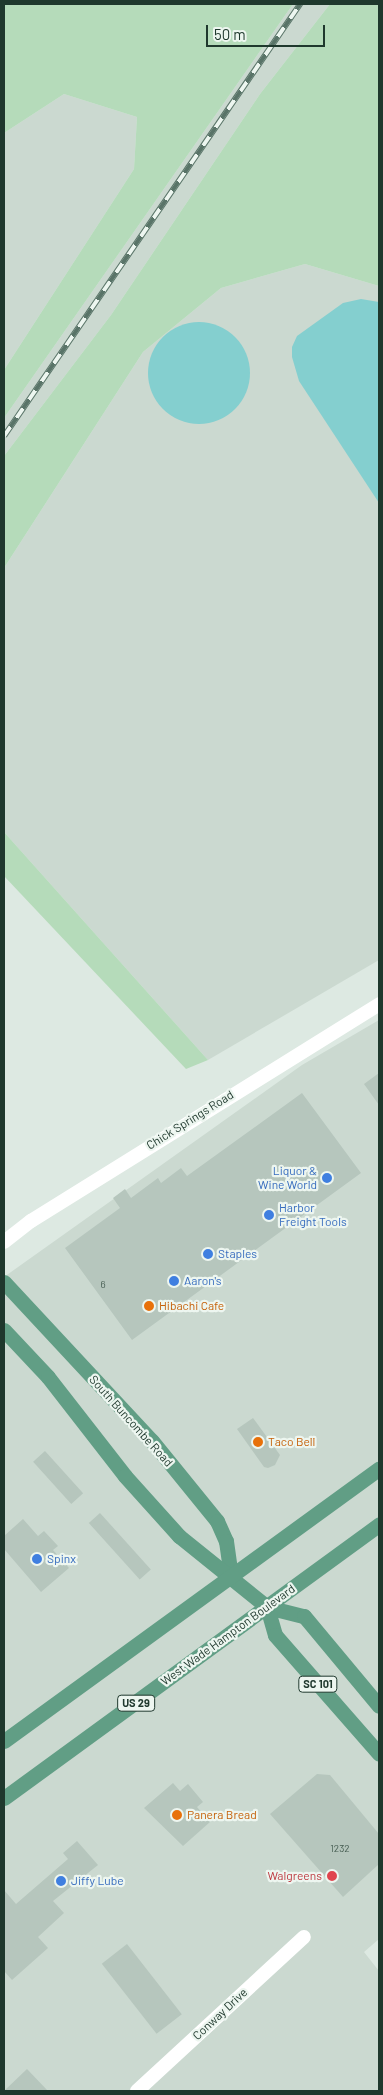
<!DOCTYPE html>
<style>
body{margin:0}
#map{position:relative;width:383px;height:2095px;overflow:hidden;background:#dde9e2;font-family:Barlow,sans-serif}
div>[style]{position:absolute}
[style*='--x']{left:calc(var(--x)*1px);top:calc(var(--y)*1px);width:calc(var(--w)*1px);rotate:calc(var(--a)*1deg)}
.built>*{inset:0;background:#cbd9d0}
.green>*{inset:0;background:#b5dbba}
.water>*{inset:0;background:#84cfcf}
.round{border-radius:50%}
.building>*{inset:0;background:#b6c6bd;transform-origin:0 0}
.street>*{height:14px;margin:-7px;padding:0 7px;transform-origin:7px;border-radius:7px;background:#fff}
.primary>*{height:15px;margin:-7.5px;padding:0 7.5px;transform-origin:7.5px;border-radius:7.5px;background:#619e85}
.rail>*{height:5.5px;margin-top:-2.75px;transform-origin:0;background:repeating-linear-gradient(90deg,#edf6f0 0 11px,#597468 0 22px);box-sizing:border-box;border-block:1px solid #597468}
.dots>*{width:14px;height:14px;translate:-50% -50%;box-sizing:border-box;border:2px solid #edf6f0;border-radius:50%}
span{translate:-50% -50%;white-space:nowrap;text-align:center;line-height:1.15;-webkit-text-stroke:4.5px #edf6f0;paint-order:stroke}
.number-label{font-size:10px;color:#455c51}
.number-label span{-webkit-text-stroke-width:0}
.shield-label span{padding:1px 4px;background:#edf6f0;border:1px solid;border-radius:4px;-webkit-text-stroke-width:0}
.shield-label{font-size:11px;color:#1f382d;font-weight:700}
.street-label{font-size:12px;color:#1f382d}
.shop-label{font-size:12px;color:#366cbe}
.right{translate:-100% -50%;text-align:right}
.left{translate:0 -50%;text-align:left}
.food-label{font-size:12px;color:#c56008}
.health-label{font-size:12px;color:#be3a42}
.frame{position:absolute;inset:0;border:5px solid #1f382d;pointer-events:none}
.scale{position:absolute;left:206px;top:25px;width:119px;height:22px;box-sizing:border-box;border:2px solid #1f382d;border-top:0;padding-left:6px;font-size:15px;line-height:18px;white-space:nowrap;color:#1f382d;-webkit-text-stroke:4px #edf6f0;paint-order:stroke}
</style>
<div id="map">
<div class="built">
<i style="clip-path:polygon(293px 4px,330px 4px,260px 94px,111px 315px,4px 456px,4px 418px)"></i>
<i style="clip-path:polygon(64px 94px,137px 117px,134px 169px,4px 370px,4px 133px)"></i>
<i style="clip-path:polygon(305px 264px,379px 286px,379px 960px,208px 1060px,4px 832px,4px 568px,143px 352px,221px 288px)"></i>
<i style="clip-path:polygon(379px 1020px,379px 1939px,364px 1952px,379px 1971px,379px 2091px,4px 2091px,4px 1277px,302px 1065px)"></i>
</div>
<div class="green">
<i style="clip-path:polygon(4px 4px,293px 4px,4px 418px,4px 370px,134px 169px,137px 117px,64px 94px,4px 133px)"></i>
<i style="clip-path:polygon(330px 4px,379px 4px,379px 286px,305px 264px,221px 288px,143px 352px,4px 568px,4px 456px,111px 315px,260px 94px)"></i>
<i style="clip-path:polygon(4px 832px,208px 1060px,186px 1069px,4px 876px)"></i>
</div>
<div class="water">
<i style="clip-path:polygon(361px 299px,379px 302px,379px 503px,299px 381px,292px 357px,292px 347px,297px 336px,343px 303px)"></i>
<i class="round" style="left:148px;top:322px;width:102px;height:102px"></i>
</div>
<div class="building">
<i style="clip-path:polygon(379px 1073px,379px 1105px,364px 1084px)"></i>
<i style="clip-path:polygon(302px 1093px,361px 1173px,132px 1340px,65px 1248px,120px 1208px,113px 1198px,125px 1189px,131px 1198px,158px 1178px,161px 1183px,181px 1168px,187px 1176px)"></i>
<i style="clip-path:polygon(253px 1418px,280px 1455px,275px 1465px,268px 1468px,264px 1467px,237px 1429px)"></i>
<i style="left:45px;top:1451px;width:57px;height:16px;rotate:48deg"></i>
<i style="left:100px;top:1513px;width:76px;height:15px;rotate:48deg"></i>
<i style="clip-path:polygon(23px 1519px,38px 1536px,44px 1531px,58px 1546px,53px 1550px,69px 1568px,41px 1592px,4px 1549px,4px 1536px)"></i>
<i style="clip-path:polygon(317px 1774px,330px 1775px,379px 1834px,379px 1864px,343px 1897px,270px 1814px)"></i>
<i style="clip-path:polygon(173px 1783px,180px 1791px,188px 1784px,203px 1802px,197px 1807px,210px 1822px,183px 1846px,144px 1808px)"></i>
<i style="clip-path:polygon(77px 1841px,98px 1865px,53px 1901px,64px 1913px,38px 1937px,48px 1948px,12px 1980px,4px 1971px,4px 1890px,16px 1904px,68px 1859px,63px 1853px)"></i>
<i style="left:127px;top:1944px;width:89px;height:32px;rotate:52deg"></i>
<i style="clip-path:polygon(27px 2069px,48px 2091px,4px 2091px)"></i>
</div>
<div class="street">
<i style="--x:4;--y:1242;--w:34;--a:-38"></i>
<i style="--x:31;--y:1221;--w:410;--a:-31.9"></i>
<i style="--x:137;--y:2091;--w:227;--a:-42.7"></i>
</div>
<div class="primary">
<i style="--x:4;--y:1282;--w:217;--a:47.1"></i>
<i style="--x:152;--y:1441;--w:103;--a:50.9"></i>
<i style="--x:217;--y:1521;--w:22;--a:66"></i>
<i style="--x:226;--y:1541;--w:34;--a:82"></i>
<i style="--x:4;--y:1330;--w:64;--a:46.9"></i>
<i style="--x:48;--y:1377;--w:125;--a:52.1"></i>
<i style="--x:125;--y:1476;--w:81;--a:48"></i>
<i style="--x:179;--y:1536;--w:113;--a:38.9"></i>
<i style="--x:267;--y:1607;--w:38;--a:14"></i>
<i style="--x:304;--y:1616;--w:117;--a:50.2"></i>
<i style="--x:267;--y:1607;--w:29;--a:74"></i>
<i style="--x:275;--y:1635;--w:158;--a:48.8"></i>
<i style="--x:4;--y:1741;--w:463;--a:-36"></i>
<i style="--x:4;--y:1798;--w:464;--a:-36.1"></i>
</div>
<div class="rail">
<i style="--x:4;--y:436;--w:524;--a:-55.58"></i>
</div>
<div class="dots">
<i style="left:327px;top:1178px;background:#3f7fe0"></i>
<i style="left:269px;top:1215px;background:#3f7fe0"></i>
<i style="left:208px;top:1254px;background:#3f7fe0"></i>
<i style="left:174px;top:1281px;background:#3f7fe0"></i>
<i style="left:149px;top:1306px;background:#e8710a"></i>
<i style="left:258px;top:1442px;background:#e8710a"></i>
<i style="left:37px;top:1559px;background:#3f7fe0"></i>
<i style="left:177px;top:1815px;background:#e8710a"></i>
<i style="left:332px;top:1876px;background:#e0444e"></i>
<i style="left:61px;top:1881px;background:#3f7fe0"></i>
</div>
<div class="number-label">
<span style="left:103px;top:1285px">6</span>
<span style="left:340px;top:1849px">1232</span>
</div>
<div class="shield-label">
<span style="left:318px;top:1684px">SC 101</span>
<span style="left:136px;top:1703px">US 29</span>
</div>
<div class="street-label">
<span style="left:190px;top:1120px;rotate:-32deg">Chick Springs Road</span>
<span style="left:131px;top:1421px;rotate:48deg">South Buncombe Road</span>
<span style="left:228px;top:1635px;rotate:-36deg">West Wade Hampton Boulevard</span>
<span style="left:220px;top:2014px;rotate:-43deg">Conway Drive</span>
</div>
<div class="shop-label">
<span class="right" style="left:317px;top:1178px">Liquor &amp;<br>Wine World</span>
<span class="left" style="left:279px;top:1215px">Harbor<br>Freight Tools</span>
<span class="left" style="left:218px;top:1254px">Staples</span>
<span class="left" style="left:184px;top:1281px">Aaron's</span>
<span class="left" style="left:47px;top:1559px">Spinx</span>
<span class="left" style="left:71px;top:1881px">Jiffy Lube</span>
</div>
<div class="food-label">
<span class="left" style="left:159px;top:1306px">Hibachi Cafe</span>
<span class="left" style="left:268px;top:1442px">Taco Bell</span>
<span class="left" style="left:187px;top:1815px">Panera Bread</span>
</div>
<div class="health-label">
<span class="right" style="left:322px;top:1876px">Walgreens</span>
</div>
<div class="frame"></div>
<div class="scale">50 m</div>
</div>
